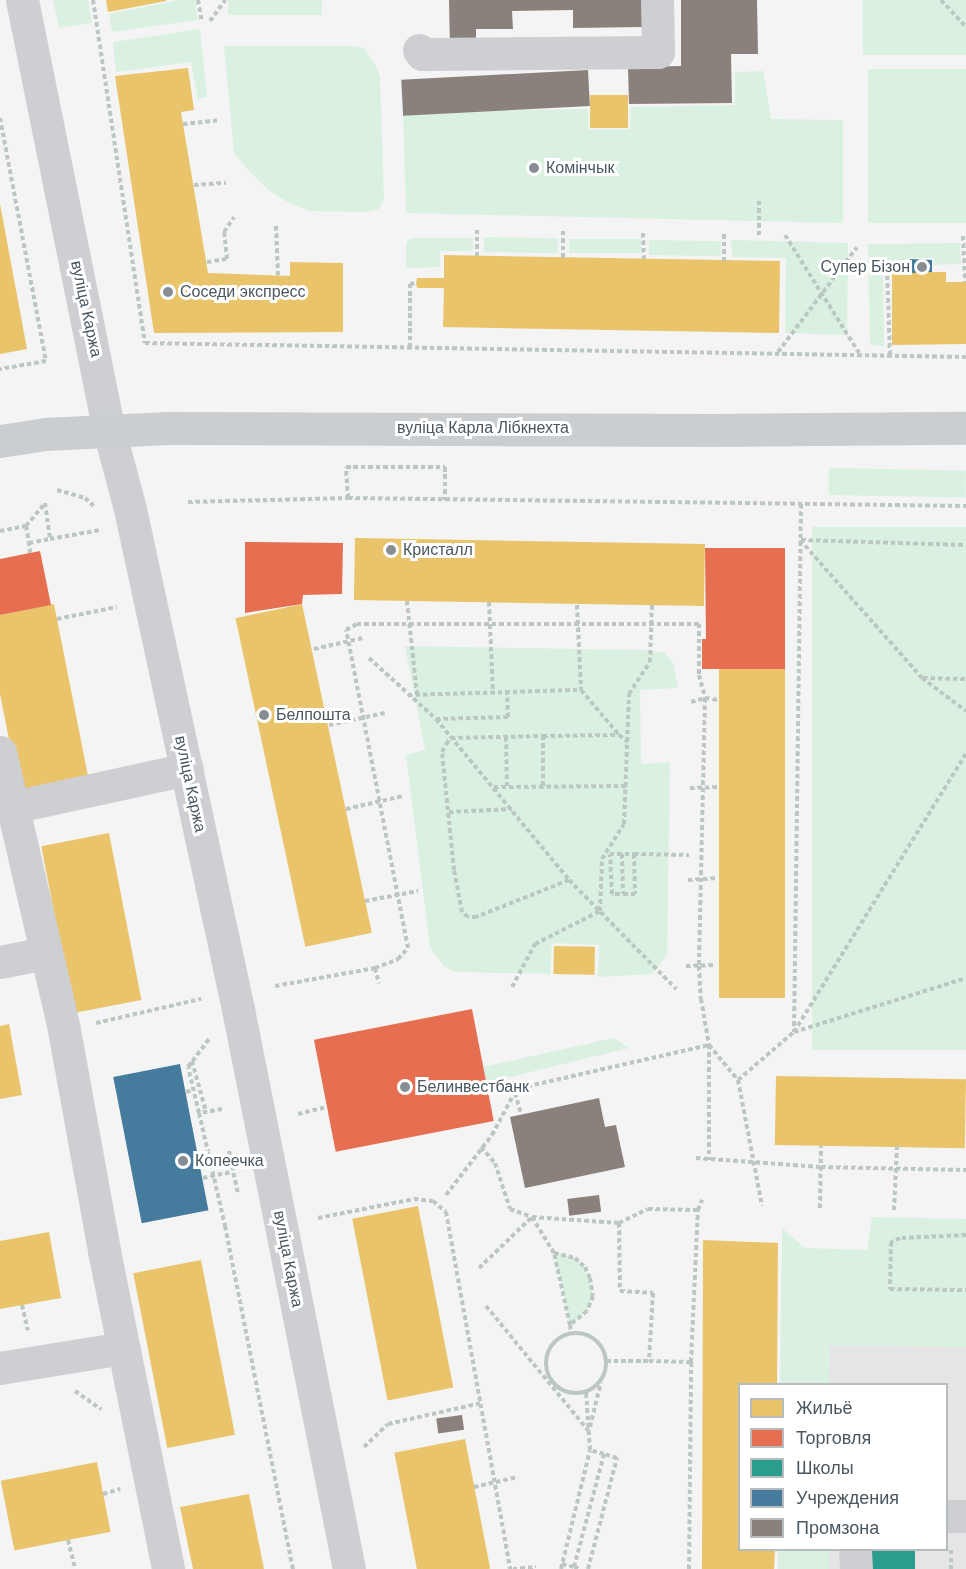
<!DOCTYPE html>
<meta charset="utf-8">
<style>
body{margin:0}
#map{position:relative;width:966px;height:1569px;overflow:hidden;background:#f4f4f4;font-family:Helvetica,sans-serif}
div>[style]{position:absolute}
[style*='--x']{left:calc(var(--x)*1px);top:calc(var(--y)*1px);width:calc(var(--w)*1px);rotate:calc(var(--a)*1deg)}
.education>*{inset:0;background:#e6e5e6}
.green>*{inset:0;background:#daf1e2;transform-origin:0 0}
.homes>*{inset:0;background:#e9c46a;transform-origin:0 0}
.shops>*{inset:0;background:#e76f51;transform-origin:0 0}
.schools>*{inset:0;background:#2a9d8f;transform-origin:0 0}
.public>*{inset:0;background:#457b9d;transform-origin:0 0}
.industry>*{inset:0;background:#8a817c;transform-origin:0 0}
.path>*{height:4px;margin-top:-2px;transform-origin:0;background:repeating-linear-gradient(90deg,#bcc7c3 0 4.5px,transparent 0 7.5px)}
.path>.ring{margin:-2px;padding:0;box-sizing:content-box;background:none;border:4px solid #bcc7c3;border-radius:50%}
.minor>*{height:33px;margin:-16.5px;padding:0 16.5px;transform-origin:16.5px;border-radius:16.5px;background:#cdcfd2}
.major>*{height:33px;margin:-16.5px;padding:0 16.5px;transform-origin:16.5px;border-radius:16.5px;background:#caced0}
.dots>*{width:16px;height:16px;translate:-50% -50%;box-sizing:border-box;border:3px solid #fff;border-radius:50%}
span{translate:-50% -50%;white-space:nowrap;text-align:center;line-height:1.15;-webkit-text-stroke:6px #fff;paint-order:stroke}
.poi-label{font-size:16px;color:#4a5760}
.left{translate:0 -50%;text-align:left}
.right{translate:-100% -50%;text-align:right}
.street-label{font-size:16px;color:#4a5760}
.legend{position:absolute;left:738px;top:1383px;width:210px;height:168px;box-sizing:border-box;background:#fff;border:2px solid #b7bcbf;margin:0;padding:8px 10px;list-style:none;font-size:18px;color:#4a5760}
.legend li{display:flex;align-items:center;gap:12px;height:30px}
.legend b{width:30px;border:2px solid #b7bcbf}
</style>
<div id="map">
<div class="education">
<i style="clip-path:polygon(829px 1345px,966px 1347px,966px 1569px,828px 1569px,829px 1550px,946px 1550px,946px 1384px,829px 1384px)"></i>
</div>
<div class="green">
<i style="clip-path:polygon(53px 0,88px 0,92px 23px,59px 28px)"></i>
<i style="clip-path:polygon(180px 0,195px 0,198px 20px,112px 32px,109px 14px)"></i>
<i style="left:228px;top:0;width:94px;height:15px"></i>
<i style="left:863px;top:0;width:103px;height:55px"></i>
<i style="clip-path:polygon(200px 29px,207px 97px,198px 99px,191px 62px,116px 72px,113px 42px)"></i>
<i style="clip-path:polygon(224px 46px,351px 46px,364px 48px,376px 66px,380px 77px,384px 200px,379px 209px,366px 212px,310px 211px,289px 203px,267px 189px,246px 168px,234px 152px)"></i>
<i style="left:966px;top:69px;width:154px;height:98px;rotate:90deg"></i>
<i style="clip-path:polygon(763px 71px,771px 119px,843px 120px,843px 223px,406px 213px,403px 112px,588px 109px,589px 130px,630px 129px,631px 107px,735px 105px,735px 72px)"></i>
<i style="left:484px;top:237px;width:74px;height:15px;rotate:1deg"></i>
<i style="clip-path:polygon(411px 238px,473px 238px,473px 251px,440px 251px,440px 267px,406px 268px,406px 243px)"></i>
<i style="left:569px;top:239px;width:72px;height:14px"></i>
<i style="left:649px;top:240px;width:72px;height:15px;rotate:1deg"></i>
<i style="clip-path:polygon(731px 240px,848px 243px,847px 335px,785px 333px,786px 258px,732px 257px)"></i>
<i style="clip-path:polygon(960px 243px,961px 264px,934px 265px,934px 258px,907px 258px,907px 263px,883px 264px,884px 346px,870px 345px,868px 244px)"></i>
<i style="left:829px;top:468px;width:137px;height:27px;rotate:1deg"></i>
<i style="left:812px;top:527px;width:154px;height:523px"></i>
<i style="clip-path:polygon(405px 646px,643px 650px,664px 652px,673px 663px,678px 688px,640px 690px,641px 764px,670px 762px,667px 955px,652px 974px,598px 977px,599px 945px,552px 943px,550px 974px,455px 972px,444px 966px,436px 956px,430px 947px,406px 755px,425px 750px)"></i>
<i style="clip-path:polygon(614px 1038px,629px 1048px,486px 1083px,483px 1067px)"></i>
<i style="clip-path:polygon(872px 1217px,966px 1219px,966px 1347px,830px 1345px,829px 1384px,780px 1384px,782px 1228px,805px 1248px,867px 1250px)"></i>
<i style="clip-path:polygon(554px 1253px,575px 1258px,585px 1267px,590px 1278px,593px 1296px,587px 1311px,570px 1325px)"></i>
<i style="left:778px;top:1550px;width:51px;height:19px"></i>
</div>
<div class="homes">
<i style="clip-path:polygon(106px 0,166px 0,166px 1px,108px 12px)"></i>
<i style="clip-path:polygon(188px 68px,194px 110px,181px 112px,208px 273px,290px 276px,290px 262px,343px 263px,343px 332px,154px 333px,115px 76px)"></i>
<i style="left:590px;top:95px;width:38px;height:33px"></i>
<i style="clip-path:polygon(0 204px,27px 349px,0 354px)"></i>
<i style="clip-path:polygon(444px 255px,780px 261px,779px 333px,443px 327px,444px 288px,417px 288px,416px 283px,417px 278px,444px 278px)"></i>
<i style="clip-path:polygon(892px 272px,946px 272px,946px 282px,966px 282px,966px 344px,892px 345px)"></i>
<i style="left:355px;top:538px;width:350px;height:62px;rotate:1deg"></i>
<i style="clip-path:polygon(54px 604px,89px 781px,20px 795px,0 694px,0 615px)"></i>
<i style="left:302px;top:604px;width:336px;height:68px;rotate:78deg"></i>
<i style="left:719px;top:669px;width:66px;height:329px"></i>
<i style="left:109px;top:833px;width:170px;height:69px;rotate:79deg"></i>
<i style="left:554px;top:946px;width:41px;height:28px;rotate:1deg"></i>
<i style="clip-path:polygon(9px 1024px,22px 1095px,0 1099px,0 1026px)"></i>
<i style="left:776px;top:1076px;width:190px;height:69px;rotate:1deg"></i>
<i style="left:418px;top:1206px;width:185px;height:67px;rotate:79deg"></i>
<i style="clip-path:polygon(49px 1232px,61px 1298px,0 1309px,0 1241px)"></i>
<i style="clip-path:polygon(703px 1240px,778px 1243px,777px 1384px,740px 1384px,740px 1550px,775px 1550px,774px 1569px,702px 1569px)"></i>
<i style="left:201px;top:1260px;width:178px;height:69px;rotate:79deg"></i>
<i style="left:465px;top:1439px;width:132px;height:72px;rotate:79deg"></i>
<i style="left:97px;top:1462px;width:71px;height:98px;rotate:79deg"></i>
<i style="clip-path:polygon(249px 1494px,264px 1569px,193px 1569px,180px 1507px)"></i>
</div>
<div class="shops">
<i style="clip-path:polygon(245px 542px,343px 543px,342px 594px,303px 595px,302px 604px,245px 613px)"></i>
<i style="clip-path:polygon(705px 548px,785px 548px,785px 669px,702px 669px,702px 639px,706px 639px)"></i>
<i style="clip-path:polygon(40px 551px,51px 605px,0 615px,0 559px)"></i>
<i style="left:472px;top:1009px;width:114px;height:161px;rotate:79deg"></i>
</div>
<div class="schools">
<i style="left:866px;top:1550px;width:49px;height:19px"></i>
</div>
<div class="public">
<i style="clip-path:polygon(910px 259px,932px 260px,932px 272px,910px 273px)"></i>
<i style="left:180px;top:1064px;width:149px;height:68px;rotate:79deg"></i>
</div>
<div class="industry">
<i style="clip-path:polygon(449px 0,644px 0,644px 27px,573px 28px,573px 10px,512px 11px,513px 29px,476px 29px,476px 47px,450px 47px)"></i>
<i style="clip-path:polygon(681px 0,757px 0,758px 54px,731px 54px,732px 103px,629px 104px,628px 67px,681px 66px)"></i>
<i style="left:588px;top:70px;width:36px;height:187px;rotate:87deg"></i>
<i style="clip-path:polygon(599px 1098px,605px 1127px,616px 1125px,625px 1167px,525px 1188px,510px 1117px)"></i>
<i style="left:599px;top:1195px;width:17px;height:32px;rotate:83deg"></i>
<i style="left:462px;top:1415px;width:15px;height:26px;rotate:82deg"></i>
</div>
<div class="path">
<i style="--x:93;--y:0;--w:347;--a:81.4"></i>
<i style="--x:145;--y:343;--w:821;--a:0.98"></i>
<i style="--x:198;--y:0;--w:22;--a:80"></i>
<i style="--x:941;--y:0;--w:37;--a:47"></i>
<i style="--x:210;--y:21;--w:26;--a:-54"></i>
<i style="--x:0;--y:118;--w:247;--a:79.3"></i>
<i style="--x:46;--y:361;--w:47;--a:170.1"></i>
<i style="--x:183;--y:124;--w:36;--a:-6"></i>
<i style="--x:194;--y:185;--w:32;--a:-4"></i>
<i style="--x:276;--y:226;--w:50;--a:87.7"></i>
<i style="--x:563;--y:231;--w:27;--a:90"></i>
<i style="--x:643;--y:233;--w:26;--a:88"></i>
<i style="--x:724;--y:234;--w:27;--a:90"></i>
<i style="--x:759;--y:235;--w:37;--a:-90"></i>
<i style="--x:785;--y:235;--w:139;--a:57.9"></i>
<i style="--x:963;--y:236;--w:46;--a:87.5"></i>
<i style="--x:477;--y:256;--w:26;--a:-90"></i>
<i style="--x:207;--y:262;--w:20;--a:-9"></i>
<i style="--x:227;--y:259;--w:27;--a:-96"></i>
<i style="--x:224;--y:232;--w:18;--a:-56"></i>
<i style="--x:410;--y:348;--w:64;--a:-90"></i>
<i style="--x:410;--y:284;--w:6;--a:-9"></i>
<i style="--x:778;--y:352;--w:131;--a:-53"></i>
<i style="--x:890;--y:355;--w:88;--a:-92"></i>
<i style="--x:887;--y:267;--w:23;--a:-2"></i>
<i style="--x:57;--y:490;--w:29;--a:16"></i>
<i style="--x:85;--y:498;--w:12;--a:42"></i>
<i style="--x:348;--y:498;--w:31;--a:-94"></i>
<i style="--x:346;--y:467;--w:99;--a:0"></i>
<i style="--x:445;--y:467;--w:33;--a:90"></i>
<i style="--x:188;--y:502;--w:160;--a:-1.4"></i>
<i style="--x:348;--y:498;--w:618;--a:0.74"></i>
<i style="--x:801;--y:504;--w:528;--a:90.76"></i>
<i style="--x:794;--y:1032;--w:180;--a:-17.4"></i>
<i style="--x:26;--y:526;--w:17;--a:80"></i>
<i style="--x:0;--y:531;--w:26;--a:-11"></i>
<i style="--x:26;--y:526;--w:30;--a:-50"></i>
<i style="--x:45;--y:503;--w:36;--a:82"></i>
<i style="--x:50;--y:539;--w:51;--a:-10.2"></i>
<i style="--x:800;--y:540;--w:184;--a:48.5"></i>
<i style="--x:922;--y:678;--w:55;--a:36.9"></i>
<i style="--x:801;--y:540;--w:165;--a:1.7"></i>
<i style="--x:30;--y:553;--w:10;--a:-96"></i>
<i style="--x:29;--y:543;--w:21;--a:-11"></i>
<i style="--x:407;--y:601;--w:94;--a:83.9"></i>
<i style="--x:489;--y:602;--w:90;--a:87.5"></i>
<i style="--x:577;--y:605;--w:85;--a:87.3"></i>
<i style="--x:57;--y:619;--w:61;--a:-11.3"></i>
<i style="--x:314;--y:649;--w:50;--a:-12.7"></i>
<i style="--x:369;--y:658;--w:91;--a:42.3"></i>
<i style="--x:436;--y:719;--w:209;--a:50.4"></i>
<i style="--x:569;--y:880;--w:153;--a:45.5"></i>
<i style="--x:923;--y:678;--w:43;--a:1.3"></i>
<i style="--x:408;--y:695;--w:173;--a:-1.7"></i>
<i style="--x:581;--y:690;--w:59;--a:49.8"></i>
<i style="--x:691;--y:702;--w:15;--a:-16"></i>
<i style="--x:705;--y:698;--w:14;--a:8"></i>
<i style="--x:436;--y:719;--w:72;--a:-1.6"></i>
<i style="--x:508;--y:717;--w:25;--a:-92"></i>
<i style="--x:329;--y:725;--w:57;--a:-12.1"></i>
<i style="--x:543;--y:736;--w:51;--a:90"></i>
<i style="--x:506;--y:737;--w:50;--a:88.9"></i>
<i style="--x:494;--y:787;--w:132;--a:-0.4"></i>
<i style="--x:690;--y:788;--w:29;--a:-2"></i>
<i style="--x:346;--y:809;--w:58;--a:-12.8"></i>
<i style="--x:449;--y:812;--w:63;--a:-2.7"></i>
<i style="--x:622;--y:854;--w:40;--a:88.6"></i>
<i style="--x:634;--y:854;--w:40;--a:88.6"></i>
<i style="--x:635;--y:894;--w:23;--a:180"></i>
<i style="--x:612;--y:894;--w:40;--a:-92.9"></i>
<i style="--x:610;--y:854;--w:24;--a:0"></i>
<i style="--x:634;--y:854;--w:55;--a:1"></i>
<i style="--x:569;--y:880;--w:100;--a:158.3"></i>
<i style="--x:476;--y:917;--w:8;--a:180"></i>
<i style="--x:468;--y:917;--w:8;--a:-140"></i>
<i style="--x:462;--y:912;--w:43;--a:-100.8"></i>
<i style="--x:454;--y:870;--w:119;--a:-95.8"></i>
<i style="--x:442;--y:752;--w:9;--a:-63"></i>
<i style="--x:446;--y:744;--w:8;--a:-50"></i>
<i style="--x:451;--y:738;--w:92;--a:-1.2"></i>
<i style="--x:543;--y:736;--w:76;--a:-0.8"></i>
<i style="--x:619;--y:735;--w:11;--a:38"></i>
<i style="--x:688;--y:880;--w:30;--a:-4"></i>
<i style="--x:365;--y:901;--w:54;--a:-10.7"></i>
<i style="--x:686;--y:966;--w:30;--a:-2"></i>
<i style="--x:375;--y:968;--w:16;--a:76"></i>
<i style="--x:275;--y:986;--w:102;--a:-10.2"></i>
<i style="--x:375;--y:968;--w:25;--a:-21"></i>
<i style="--x:398;--y:959;--w:15;--a:-48"></i>
<i style="--x:408;--y:948;--w:324;--a:-101"></i>
<i style="--x:346;--y:630;--w:13;--a:-29"></i>
<i style="--x:357;--y:624;--w:342;--a:0"></i>
<i style="--x:699;--y:624;--w:51;--a:90"></i>
<i style="--x:699;--y:675;--w:24;--a:75"></i>
<i style="--x:705;--y:698;--w:268;--a:91.3"></i>
<i style="--x:699;--y:966;--w:33;--a:87"></i>
<i style="--x:701;--y:999;--w:47;--a:80.1"></i>
<i style="--x:709;--y:1045;--w:115;--a:90"></i>
<i style="--x:512;--y:987;--w:49;--a:-61.9"></i>
<i style="--x:535;--y:944;--w:73;--a:-26.9"></i>
<i style="--x:600;--y:911;--w:52;--a:-87.8"></i>
<i style="--x:602;--y:859;--w:41;--a:-57.8"></i>
<i style="--x:624;--y:824;--w:130;--a:-87.8"></i>
<i style="--x:629;--y:694;--w:38;--a:-57"></i>
<i style="--x:650;--y:662;--w:57;--a:-88"></i>
<i style="--x:96;--y:1023;--w:108;--a:-12.9"></i>
<i style="--x:192;--y:1061;--w:53;--a:74.6"></i>
<i style="--x:738;--y:1080;--w:128;--a:79.2"></i>
<i style="--x:186;--y:1092;--w:7;--a:-16"></i>
<i style="--x:515;--y:1093;--w:22;--a:74"></i>
<i style="--x:222;--y:1109;--w:23;--a:170"></i>
<i style="--x:199;--y:1113;--w:116;--a:77"></i>
<i style="--x:225;--y:1226;--w:350;--a:78.8"></i>
<i style="--x:199;--y:1113;--w:47;--a:-103.4"></i>
<i style="--x:188;--y:1067;--w:35;--a:-53"></i>
<i style="--x:298;--y:1114;--w:29;--a:-14"></i>
<i style="--x:481;--y:1147;--w:21;--a:49"></i>
<i style="--x:495;--y:1163;--w:48;--a:71.9"></i>
<i style="--x:510;--y:1209;--w:23;--a:20"></i>
<i style="--x:532;--y:1217;--w:87;--a:3.9"></i>
<i style="--x:619;--y:1223;--w:32;--a:-26"></i>
<i style="--x:648;--y:1209;--w:50;--a:1.1"></i>
<i style="--x:229;--y:1151;--w:44;--a:78.2"></i>
<i style="--x:696;--y:1158;--w:125;--a:4.1"></i>
<i style="--x:821;--y:1167;--w:145;--a:1.2"></i>
<i style="--x:203;--y:1178;--w:30;--a:-12"></i>
<i style="--x:446;--y:1195;--w:76;--a:-52.5"></i>
<i style="--x:492;--y:1135;--w:49;--a:-61.9"></i>
<i style="--x:515;--y:1092;--w:6;--a:-39"></i>
<i style="--x:520;--y:1088;--w:194;--a:-12.8"></i>
<i style="--x:709;--y:1045;--w:45;--a:50.4"></i>
<i style="--x:738;--y:1080;--w:74;--a:-40.6"></i>
<i style="--x:794;--y:1032;--w:328;--a:-58.3"></i>
<i style="--x:820;--y:1208;--w:62;--a:-89.1"></i>
<i style="--x:894;--y:1210;--w:64;--a:-87.3"></i>
<i style="--x:318;--y:1218;--w:98;--a:-11.2"></i>
<i style="--x:414;--y:1199;--w:19;--a:6"></i>
<i style="--x:433;--y:1201;--w:17;--a:40"></i>
<i style="--x:446;--y:1212;--w:363;--a:79.8"></i>
<i style="--x:619;--y:1223;--w:68;--a:89.2"></i>
<i style="--x:620;--y:1291;--w:33;--a:3"></i>
<i style="--x:653;--y:1293;--w:68;--a:93.4"></i>
<i style="--x:649;--y:1361;--w:42;--a:1.4"></i>
<i style="--x:966;--y:1235;--w:66;--a:177.4"></i>
<i style="--x:900;--y:1238;--w:10;--a:156"></i>
<i style="--x:891;--y:1242;--w:47;--a:91.2"></i>
<i style="--x:890;--y:1289;--w:76;--a:0.8"></i>
<i style="--x:479;--y:1268;--w:74;--a:-43.9"></i>
<i style="--x:532;--y:1217;--w:42;--a:58.6"></i>
<i style="--x:22;--y:1305;--w:26;--a:77"></i>
<i style="--x:486;--y:1306;--w:161;--a:50.6"></i>
<i style="--x:570;--y:1325;--w:74;--a:-102.5"></i>
<i style="--x:554;--y:1253;--w:22;--a:13"></i>
<i style="--x:575;--y:1258;--w:13;--a:42"></i>
<i style="--x:585;--y:1267;--w:12;--a:66"></i>
<i style="--x:590;--y:1278;--w:18;--a:81"></i>
<i style="--x:593;--y:1296;--w:16;--a:112"></i>
<i style="--x:587;--y:1311;--w:22;--a:141"></i>
<i style="--x:570;--y:1325;--w:8;--a:83"></i>
<i class="ring" style="left:546px;top:1333px;width:56px;height:56px"></i>
<i style="--x:606;--y:1361;--w:43;--a:0"></i>
<i style="--x:75;--y:1391;--w:32;--a:35"></i>
<i style="--x:590;--y:1427;--w:46;--a:-76.3"></i>
<i style="--x:364;--y:1447;--w:33;--a:-44"></i>
<i style="--x:388;--y:1424;--w:95;--a:-12.7"></i>
<i style="--x:474;--y:1487;--w:45;--a:-12.8"></i>
<i style="--x:103;--y:1494;--w:18;--a:-16"></i>
<i style="--x:68;--y:1540;--w:30;--a:76"></i>
<i style="--x:951;--y:1550;--w:19;--a:90"></i>
<i style="--x:562;--y:1564;--w:12;--a:14"></i>
<i style="--x:574;--y:1567;--w:117;--a:-75.1"></i>
<i style="--x:604;--y:1454;--w:15;--a:-164"></i>
<i style="--x:574;--y:1567;--w:6;--a:18"></i>
<i style="--x:513;--y:1569;--w:23;--a:-5"></i>
<i style="--x:561;--y:1569;--w:122;--a:-76.3"></i>
<i style="--x:590;--y:1450;--w:59;--a:-93.9"></i>
<i style="--x:588;--y:1569;--w:115;--a:-75.4"></i>
<i style="--x:617;--y:1458;--w:14;--a:-163"></i>
<i style="--x:689;--y:1569;--w:207;--a:-89.4"></i>
<i style="--x:691;--y:1362;--w:152;--a:-87.4"></i>
<i style="--x:698;--y:1210;--w:11;--a:-68"></i>
</div>
<div class="minor">
<i style="--x:22;--y:0;--w:439;--a:78.6"></i>
<i style="--x:109;--y:430;--w:82;--a:75.1"></i>
<i style="--x:130;--y:509;--w:512;--a:77.81"></i>
<i style="--x:238;--y:1009;--w:571;--a:78.79"></i>
<i style="--x:419;--y:50;--w:5;--a:53"></i>
<i style="--x:422;--y:54;--w:236;--a:-0.5"></i>
<i style="--x:658;--y:52;--w:52;--a:-91.1"></i>
<i style="--x:0;--y:752;--w:285;--a:77"></i>
<i style="--x:64;--y:1030;--w:225;--a:79.7"></i>
<i style="--x:104;--y:1251;--w:324;--a:78.6"></i>
<i style="--x:13;--y:807;--w:178;--a:-12.3"></i>
<i style="--x:0;--y:962;--w:46;--a:-11.3"></i>
<i style="--x:0;--y:1368;--w:125;--a:-9.2"></i>
<i style="--x:946;--y:1516;--w:20;--a:0"></i>
<i style="--x:855;--y:1550;--w:19;--a:87"></i>
</div>
<div class="major">
<i style="--x:0;--y:441;--w:46;--a:-8.8"></i>
<i style="--x:45;--y:434;--w:123;--a:-2.8"></i>
<i style="--x:168;--y:428;--w:547;--a:0.21"></i>
<i style="--x:715;--y:430;--w:251;--a:-0.5"></i>
</div>
<div class="dots">
<i style="left:534px;top:168px;background:#868e94"></i>
<i style="left:922px;top:267px;background:#868e94"></i>
<i style="left:168px;top:292px;background:#868e94"></i>
<i style="left:391px;top:550px;background:#868e94"></i>
<i style="left:264px;top:715px;background:#868e94"></i>
<i style="left:405px;top:1087px;background:#868e94"></i>
<i style="left:183px;top:1161px;background:#868e94"></i>
</div>
<div class="poi-label">
<span class="left" style="left:546px;top:168px">Комінчык</span>
<span class="right" style="left:910px;top:267px">Супер Бізон</span>
<span class="left" style="left:180px;top:292px">Соседи экспресс</span>
<span class="left" style="left:403px;top:550px">Кристалл</span>
<span class="left" style="left:276px;top:715px">Белпошта</span>
<span class="left" style="left:417px;top:1087px">Белинвестбанк</span>
<span class="left" style="left:195px;top:1161px">Копеечка</span>
</div>
<div class="street-label">
<span style="left:86px;top:309px;rotate:78deg">вуліца Каржа</span>
<span style="left:483px;top:428px">вуліца Карла Лібкнехта</span>
<span style="left:190px;top:784px;rotate:78deg">вуліца Каржа</span>
<span style="left:288px;top:1259px;rotate:79deg">вуліца Каржа</span>
</div>
<ul class="legend">
<li><b style="height:16px;background:#e9c46a"></b>Жильё</li>
<li><b style="height:16px;background:#e76f51"></b>Торговля</li>
<li><b style="height:16px;background:#2a9d8f"></b>Школы</li>
<li><b style="height:16px;background:#457b9d"></b>Учреждения</li>
<li><b style="height:16px;background:#8a817c"></b>Промзона</li>
</ul>
</div>
